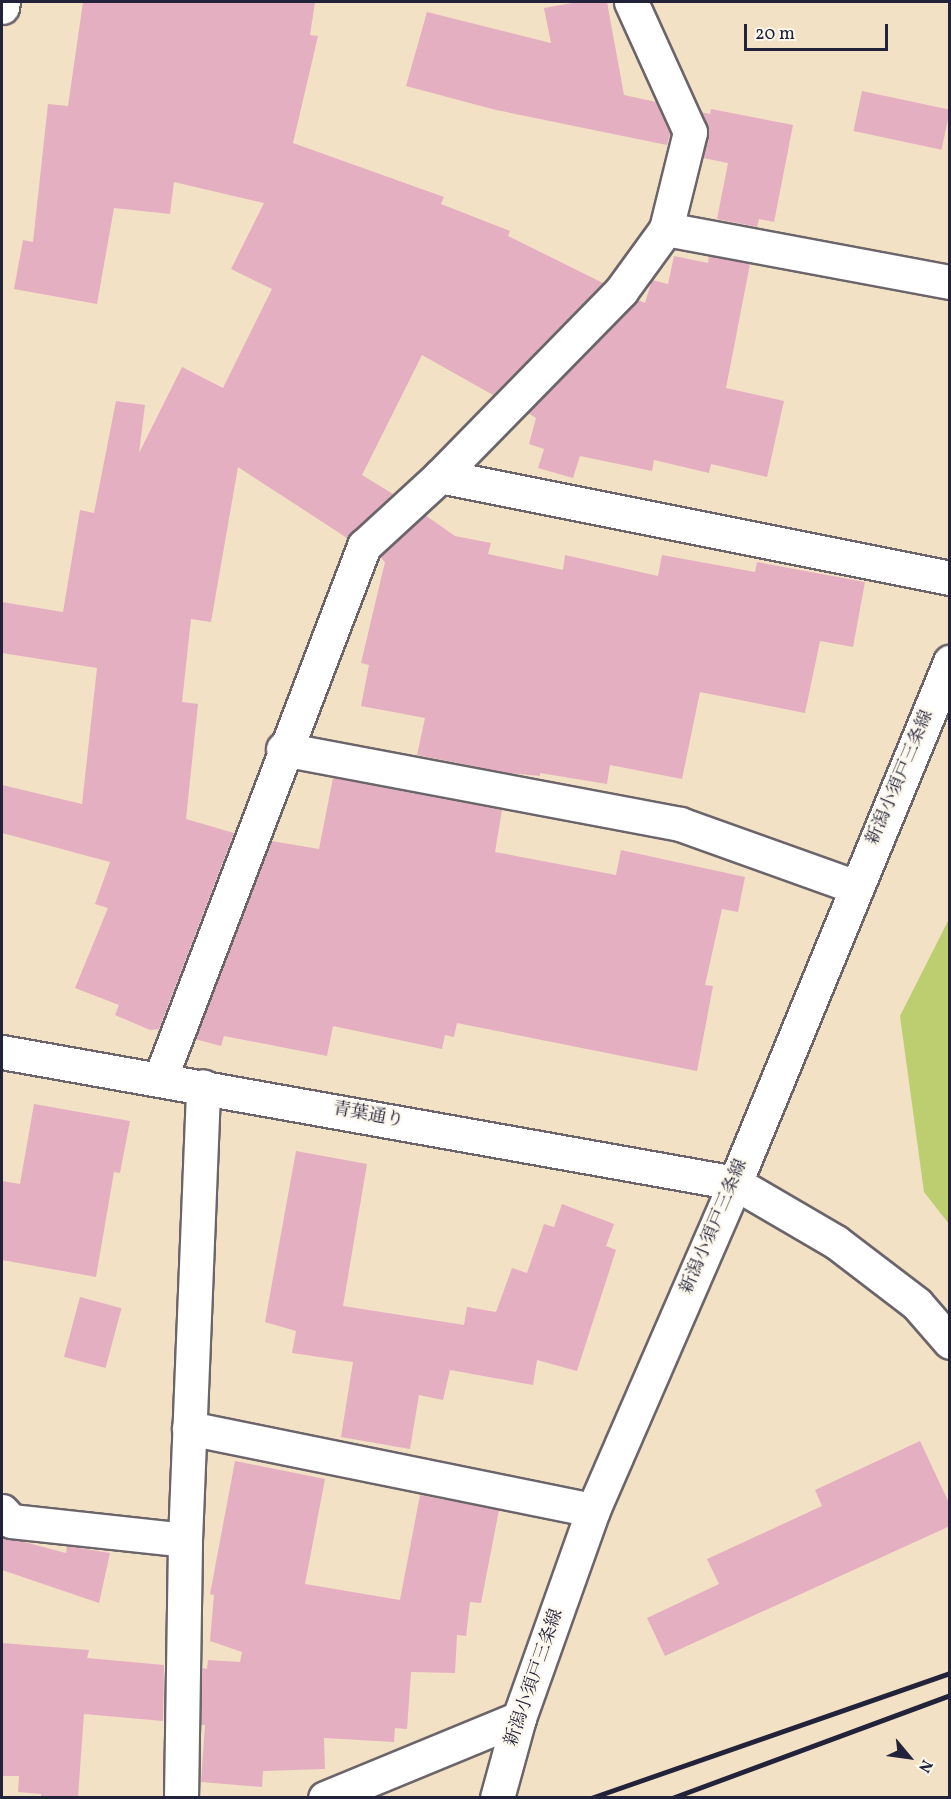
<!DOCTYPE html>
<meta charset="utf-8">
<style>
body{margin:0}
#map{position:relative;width:951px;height:1799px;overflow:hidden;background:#f2e1c4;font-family:Vollkorn,"Noto Serif JP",serif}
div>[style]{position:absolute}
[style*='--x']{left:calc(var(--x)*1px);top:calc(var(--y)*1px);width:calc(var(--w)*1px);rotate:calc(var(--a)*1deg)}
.green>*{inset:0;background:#bcce70}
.building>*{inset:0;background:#e5afc2;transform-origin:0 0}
.roads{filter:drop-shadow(2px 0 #6b656b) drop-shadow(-2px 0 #6b656b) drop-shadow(0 2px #6b656b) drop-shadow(0 -2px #6b656b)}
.minor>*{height:33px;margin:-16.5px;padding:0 16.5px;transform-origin:16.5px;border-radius:16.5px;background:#fff}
.major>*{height:33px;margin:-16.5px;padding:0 16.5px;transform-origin:16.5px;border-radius:16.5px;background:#fff}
.rail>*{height:4.5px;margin:-2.25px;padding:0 2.25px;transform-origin:2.25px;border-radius:2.25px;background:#22223b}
span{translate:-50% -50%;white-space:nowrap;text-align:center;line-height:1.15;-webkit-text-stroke:4.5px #fbf7ec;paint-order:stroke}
.street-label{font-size:18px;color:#22223b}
.frame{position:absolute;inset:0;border:3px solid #22223b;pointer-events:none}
.north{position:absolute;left:879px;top:1727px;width:60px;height:60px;-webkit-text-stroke:4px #fbf7ec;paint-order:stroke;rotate:119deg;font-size:16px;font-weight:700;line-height:24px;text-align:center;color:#22223b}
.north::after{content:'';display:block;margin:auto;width:21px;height:27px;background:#22223b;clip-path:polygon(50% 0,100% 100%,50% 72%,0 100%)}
.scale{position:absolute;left:744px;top:24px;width:144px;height:27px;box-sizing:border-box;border:3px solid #22223b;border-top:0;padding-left:8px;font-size:18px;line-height:21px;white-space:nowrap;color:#22223b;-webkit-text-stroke:4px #fbf7ec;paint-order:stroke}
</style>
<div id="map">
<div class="green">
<i style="clip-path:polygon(949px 919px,949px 1224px,924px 1192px,900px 1016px)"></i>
</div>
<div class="building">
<i style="clip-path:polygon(83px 2px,315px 2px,310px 35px,318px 36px,293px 143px,444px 197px,441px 204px,510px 231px,508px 236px,603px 283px,493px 395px,422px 355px,362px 475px,393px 494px,347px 538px,238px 467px,211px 622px,191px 619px,182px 702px,198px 704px,186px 819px,234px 833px,159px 1029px,150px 1030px,115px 1015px,119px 1005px,75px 988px,108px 908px,95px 904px,110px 862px,2px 833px,2px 785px,82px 804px,97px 668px,2px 653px,2px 602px,63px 612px,80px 510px,94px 513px,116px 401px,145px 405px,139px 453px,182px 367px,223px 388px,272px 289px,231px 269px,264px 203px,174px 182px,170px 214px,114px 208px,97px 304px,14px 289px,23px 240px,33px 242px,48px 104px,68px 106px)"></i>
<i style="clip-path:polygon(578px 2px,607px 2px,624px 95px,656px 102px,670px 134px,667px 145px,496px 110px,406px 86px,427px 12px,551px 43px,544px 8px)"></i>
<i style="left:862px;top:91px;width:90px;height:41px;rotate:12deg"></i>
<i style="clip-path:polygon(711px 109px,793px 125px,774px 222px,759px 219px,757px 227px,717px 219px,728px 163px,703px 158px,708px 136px,701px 112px,710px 114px)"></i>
<i style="clip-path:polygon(674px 256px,708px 263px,709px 256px,750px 264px,726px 388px,784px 401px,767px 477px,711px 464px,709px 473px,654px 460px,652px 471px,580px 456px,573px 478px,538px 468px,544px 449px,529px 444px,536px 418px,528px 413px,638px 300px,645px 303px,652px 280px,668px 284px)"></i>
<i style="clip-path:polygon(425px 515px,455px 536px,491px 543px,488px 554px,563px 570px,565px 555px,658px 576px,662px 555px,755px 572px,757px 562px,865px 582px,853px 647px,820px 641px,805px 713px,700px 692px,682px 779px,610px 765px,607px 784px,540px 773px,540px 776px,509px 773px,417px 755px,425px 718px,361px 706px,369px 665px,361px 663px,385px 562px,380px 557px)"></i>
<i style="clip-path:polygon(333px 778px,502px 810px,495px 852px,616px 875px,621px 850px,745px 877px,738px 912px,722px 909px,705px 985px,713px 986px,697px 1071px,457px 1023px,454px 1037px,445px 1035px,442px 1049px,333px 1026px,327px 1056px,224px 1036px,221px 1046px,195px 1039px,271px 841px,319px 849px)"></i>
<i style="clip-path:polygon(34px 1104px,130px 1121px,120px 1173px,114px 1172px,96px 1277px,2px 1260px,2px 1181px,20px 1184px)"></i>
<i style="clip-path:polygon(296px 1151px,367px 1164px,343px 1306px,464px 1325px,467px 1307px,496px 1312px,512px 1268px,527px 1273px,544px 1224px,554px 1227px,562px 1204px,614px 1224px,606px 1246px,616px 1250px,577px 1371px,537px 1360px,533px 1385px,450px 1370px,443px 1400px,419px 1395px,410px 1449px,341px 1437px,353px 1362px,292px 1353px,296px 1331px,265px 1322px)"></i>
<i style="left:80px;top:1297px;width:43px;height:62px;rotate:15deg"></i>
<i style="clip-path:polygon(920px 1441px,950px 1505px,950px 1526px,665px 1656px,647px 1618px,719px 1584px,707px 1559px,822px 1506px,815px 1490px)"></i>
<i style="clip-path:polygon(235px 1461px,325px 1479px,305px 1584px,400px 1600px,420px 1495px,499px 1510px,481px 1603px,470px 1602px,466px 1636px,457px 1635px,455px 1673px,411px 1672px,407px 1729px,395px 1728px,394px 1742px,324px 1738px,325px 1769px,263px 1771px,262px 1787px,201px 1782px,205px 1725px,201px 1725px,202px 1668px,207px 1669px,208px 1660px,240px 1662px,242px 1652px,210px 1641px,214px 1595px,210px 1594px)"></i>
<i style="clip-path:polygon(2px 1536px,66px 1553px,67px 1546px,110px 1553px,99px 1603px,2px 1570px)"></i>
<i style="clip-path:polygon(2px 1643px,89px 1650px,87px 1658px,164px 1665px,163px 1721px,84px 1714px,78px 1797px,41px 1797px,41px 1794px,18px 1792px,19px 1776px,2px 1776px)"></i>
</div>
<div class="roads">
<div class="minor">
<i style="--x:2;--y:7;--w:5;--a:-79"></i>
<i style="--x:666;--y:229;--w:289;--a:10.6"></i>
<i style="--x:440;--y:476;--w:520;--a:11.31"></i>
<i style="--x:283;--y:749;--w:404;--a:10.7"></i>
<i style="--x:680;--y:824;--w:187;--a:19.7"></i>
<i style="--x:2;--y:1052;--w:745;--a:10.13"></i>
<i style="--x:735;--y:1183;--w:117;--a:30.3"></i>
<i style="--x:836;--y:1242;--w:102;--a:37.4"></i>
<i style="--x:917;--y:1304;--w:50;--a:49"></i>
<i style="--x:160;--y:1079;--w:571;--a:-69.06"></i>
<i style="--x:364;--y:546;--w:103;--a:-42.6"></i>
<i style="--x:440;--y:476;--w:259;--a:-45.6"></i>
<i style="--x:621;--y:291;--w:77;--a:-54"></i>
<i style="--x:666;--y:229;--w:100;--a:-76.1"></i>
<i style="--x:690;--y:132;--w:143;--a:-114.4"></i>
<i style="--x:189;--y:1428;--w:412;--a:11.5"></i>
<i style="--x:2;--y:1511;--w:13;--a:48"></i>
<i style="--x:11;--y:1521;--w:175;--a:6.2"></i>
<i style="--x:181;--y:1798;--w:258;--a:-89.1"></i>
<i style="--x:185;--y:1540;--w:454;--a:-87.7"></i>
<i style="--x:325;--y:1798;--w:210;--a:-22.4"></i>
</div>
<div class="major">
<i style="--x:497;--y:1798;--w:83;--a:-74.6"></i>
<i style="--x:519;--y:1718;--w:221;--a:-70.4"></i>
<i style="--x:593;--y:1510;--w:357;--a:-66.5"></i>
<i style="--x:735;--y:1183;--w:564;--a:-67.58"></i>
</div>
</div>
<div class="rail">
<i style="--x:591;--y:1798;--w:380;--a:-19.2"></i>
<i style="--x:672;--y:1798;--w:296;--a:-20.3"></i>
</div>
<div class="street-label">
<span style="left:901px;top:778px;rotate:-67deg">新潟小須戸三条線</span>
<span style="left:368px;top:1116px;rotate:10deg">青葉通り</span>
<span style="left:715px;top:1227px;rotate:-67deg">新潟小須戸三条線</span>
<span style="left:535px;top:1678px;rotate:-71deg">新潟小須戸三条線</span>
</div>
<div class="frame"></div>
<div class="north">N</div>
<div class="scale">20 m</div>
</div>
